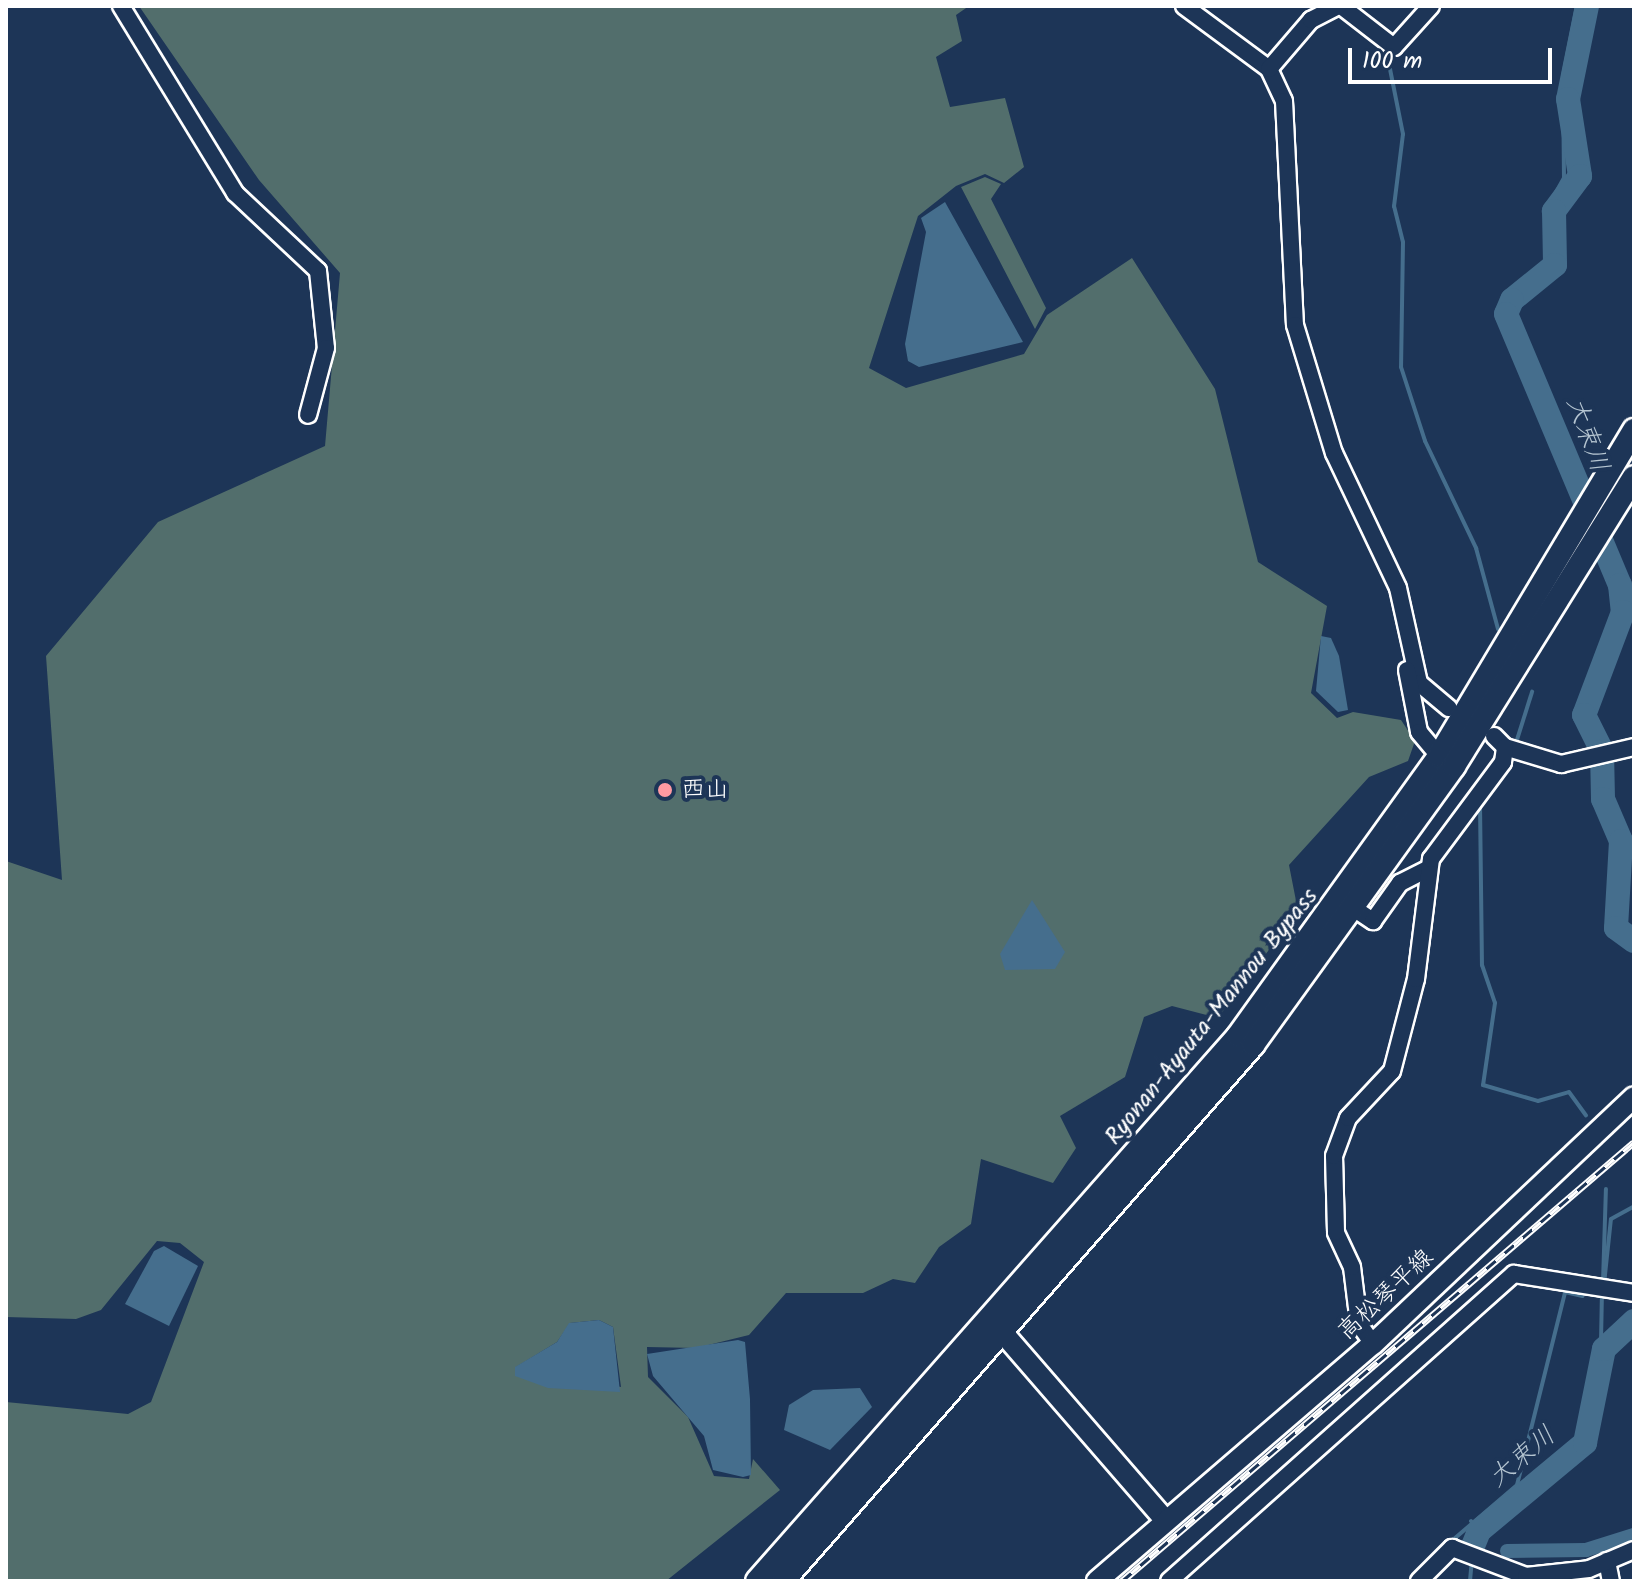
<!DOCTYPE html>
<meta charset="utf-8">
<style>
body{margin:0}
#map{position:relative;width:1640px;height:1587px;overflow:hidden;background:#1d3557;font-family:Kalam,"Klee One",sans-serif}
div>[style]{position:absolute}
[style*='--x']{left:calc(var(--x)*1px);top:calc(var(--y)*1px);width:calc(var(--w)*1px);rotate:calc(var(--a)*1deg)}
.green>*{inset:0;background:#526e6c}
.water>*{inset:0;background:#456e8d}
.stream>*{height:4px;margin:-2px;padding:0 2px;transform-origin:2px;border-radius:2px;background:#456e8d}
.canal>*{height:14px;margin:-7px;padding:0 7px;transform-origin:7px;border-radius:7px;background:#456e8d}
.river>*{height:24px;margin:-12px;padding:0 12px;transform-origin:12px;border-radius:12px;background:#456e8d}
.roads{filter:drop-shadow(2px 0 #fff) drop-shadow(-2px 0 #fff) drop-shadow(0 2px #fff) drop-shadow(0 -2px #fff)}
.minor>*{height:16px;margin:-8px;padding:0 8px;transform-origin:8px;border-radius:8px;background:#1d3557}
.major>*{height:20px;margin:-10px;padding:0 10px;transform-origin:10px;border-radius:10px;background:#1d3557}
.highway>*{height:22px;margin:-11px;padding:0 11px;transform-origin:11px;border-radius:11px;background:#1d3557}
.rail>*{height:7px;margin-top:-3.5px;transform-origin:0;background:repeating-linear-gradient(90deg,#1d3557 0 12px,#fff 0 24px);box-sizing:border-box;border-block:2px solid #fff}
.dots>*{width:22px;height:22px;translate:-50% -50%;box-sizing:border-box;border:4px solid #1d3557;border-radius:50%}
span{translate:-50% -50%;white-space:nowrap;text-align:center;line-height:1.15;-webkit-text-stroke:8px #1d3557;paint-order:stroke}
.poi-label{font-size:24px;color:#fff}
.left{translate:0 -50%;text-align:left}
.street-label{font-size:24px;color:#fff}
.water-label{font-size:26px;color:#b5c5d1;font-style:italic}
.frame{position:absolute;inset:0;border:8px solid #fff;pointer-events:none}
.scale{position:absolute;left:1348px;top:48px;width:204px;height:36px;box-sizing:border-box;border:4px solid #fff;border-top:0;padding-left:10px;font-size:24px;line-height:28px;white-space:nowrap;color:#fff;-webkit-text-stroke:6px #1d3557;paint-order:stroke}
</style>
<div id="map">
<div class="green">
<i style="clip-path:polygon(evenodd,139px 6px,969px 6px,956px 15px,962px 41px,936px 57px,950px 107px,1005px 98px,1024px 167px,1004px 183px,985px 174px,956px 186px,918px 216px,869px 368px,906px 388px,1024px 354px,1047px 315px,1132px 258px,1215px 389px,1258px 562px,1327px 606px,1311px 693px,1337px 718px,1353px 712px,1401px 720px,1415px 741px,1408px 761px,1369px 777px,1289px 865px,1298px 911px,1218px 1018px,1172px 1006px,1144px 1017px,1125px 1077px,1060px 1116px,1076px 1148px,1053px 1183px,981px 1159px,971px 1224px,939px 1247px,915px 1283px,893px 1279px,863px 1293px,786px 1293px,749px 1335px,696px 1348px,647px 1347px,648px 1377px,688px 1417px,714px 1476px,749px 1479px,753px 1459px,780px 1490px,666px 1581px,6px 1581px,6px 1402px,128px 1414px,151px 1402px,204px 1262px,180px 1243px,157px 1241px,101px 1310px,76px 1319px,6px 1317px,6px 861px,62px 880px,46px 656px,158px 522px,325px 446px,340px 273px,259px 180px,139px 6px,599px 1320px,613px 1327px,621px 1387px,516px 1367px,557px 1342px,570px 1323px,599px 1320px)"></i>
<i style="clip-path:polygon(985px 177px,1001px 184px,991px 199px,1046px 308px,1035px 329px,961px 187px)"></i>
</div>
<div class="water">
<i style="clip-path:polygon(945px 202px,1023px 342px,919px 367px,908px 361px,905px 344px,926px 232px,921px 218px)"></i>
<i style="clip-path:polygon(1321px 636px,1331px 638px,1339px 656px,1348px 710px,1338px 712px,1316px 691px)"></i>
<i style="clip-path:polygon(1032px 900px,1065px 952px,1055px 969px,1005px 970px,1000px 954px)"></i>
<i style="clip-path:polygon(164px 1246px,198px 1266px,169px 1326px,125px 1304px,154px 1251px)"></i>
<i style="clip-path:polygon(599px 1320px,613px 1327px,620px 1392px,548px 1388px,515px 1376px,515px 1367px,557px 1342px,569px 1323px)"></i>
<i style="clip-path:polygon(738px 1340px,745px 1342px,750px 1399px,751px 1475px,743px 1477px,713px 1470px,704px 1436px,653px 1376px,647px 1354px)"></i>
<i style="clip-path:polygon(860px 1388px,872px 1407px,830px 1450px,784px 1430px,789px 1405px,813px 1390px)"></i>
</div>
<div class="stream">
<i style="--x:1386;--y:49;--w:87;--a:78.7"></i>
<i style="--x:1403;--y:134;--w:73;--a:97.1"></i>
<i style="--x:1394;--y:206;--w:37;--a:76"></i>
<i style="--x:1403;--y:242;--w:125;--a:90.9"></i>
<i style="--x:1401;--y:367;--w:78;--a:72"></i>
<i style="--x:1425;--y:441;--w:119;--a:64.5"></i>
<i style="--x:1476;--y:548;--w:84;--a:74.8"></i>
<i style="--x:1555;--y:220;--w:18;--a:-106"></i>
<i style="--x:1550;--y:203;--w:29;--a:-61"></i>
<i style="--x:1564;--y:178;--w:102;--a:-90.6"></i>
<i style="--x:1563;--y:76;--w:71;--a:-78.7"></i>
<i style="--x:1515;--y:746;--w:57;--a:-72.5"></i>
<i style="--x:1480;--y:804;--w:161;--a:89.3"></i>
<i style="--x:1482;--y:965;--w:40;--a:71.1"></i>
<i style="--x:1495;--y:1003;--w:83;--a:98.3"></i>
<i style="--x:1483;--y:1085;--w:57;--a:16.2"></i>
<i style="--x:1538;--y:1101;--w:32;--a:-16"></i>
<i style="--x:1569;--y:1092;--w:29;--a:54"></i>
<i style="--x:1603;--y:1282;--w:93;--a:-88.2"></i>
<i style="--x:1604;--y:1284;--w:65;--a:-83.9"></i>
<i style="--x:1611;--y:1219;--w:26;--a:-29"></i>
<i style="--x:1515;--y:1500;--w:91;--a:-42.8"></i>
<i style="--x:1582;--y:1438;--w:98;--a:-78.8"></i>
<i style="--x:1601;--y:1342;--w:51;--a:-88.9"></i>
<i style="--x:1471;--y:1521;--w:13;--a:51"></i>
<i style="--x:1427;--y:1562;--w:118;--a:-40.5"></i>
<i style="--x:1517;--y:1485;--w:199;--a:-76"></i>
<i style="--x:1565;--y:1292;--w:18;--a:13"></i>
<i style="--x:1470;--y:1581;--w:22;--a:-85"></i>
</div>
<div class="canal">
<i style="--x:1507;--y:1551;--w:79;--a:-0.7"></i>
<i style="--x:1586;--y:1550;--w:50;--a:-17.4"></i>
</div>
<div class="river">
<i style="--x:1587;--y:6;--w:95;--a:101.5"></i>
<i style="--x:1568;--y:99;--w:78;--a:81.1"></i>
<i style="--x:1580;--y:176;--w:44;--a:126.6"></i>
<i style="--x:1554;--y:211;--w:54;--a:88.9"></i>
<i style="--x:1555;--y:265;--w:55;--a:140.9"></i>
<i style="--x:1512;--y:300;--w:15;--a:113"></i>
<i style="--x:1506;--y:314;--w:294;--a:67.2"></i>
<i style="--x:1620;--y:585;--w:27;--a:84"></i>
<i style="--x:1623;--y:612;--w:110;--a:110.7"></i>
<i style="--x:1584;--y:715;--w:40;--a:63.4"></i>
<i style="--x:1602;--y:751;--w:48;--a:88.8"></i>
<i style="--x:1603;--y:799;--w:46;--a:66.8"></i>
<i style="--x:1621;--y:841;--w:87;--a:93.3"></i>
<i style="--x:1616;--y:928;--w:22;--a:36"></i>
<i style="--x:1473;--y:1546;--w:16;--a:-68"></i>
<i style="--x:1479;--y:1531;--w:138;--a:-39.7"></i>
<i style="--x:1585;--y:1443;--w:96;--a:-78.6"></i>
<i style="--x:1604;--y:1349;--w:41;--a:-43"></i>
</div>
<div class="roads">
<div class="minor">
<i style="--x:121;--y:6;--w:219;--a:58.6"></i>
<i style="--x:235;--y:193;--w:114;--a:43.2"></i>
<i style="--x:318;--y:271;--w:77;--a:84.1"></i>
<i style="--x:326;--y:348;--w:69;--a:105"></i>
<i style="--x:1184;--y:6;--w:106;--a:36.5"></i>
<i style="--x:1269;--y:69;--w:35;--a:65"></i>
<i style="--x:1284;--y:101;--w:224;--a:87.2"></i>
<i style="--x:1295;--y:325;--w:134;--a:73.1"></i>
<i style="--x:1334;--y:453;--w:149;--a:64.6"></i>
<i style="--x:1398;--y:588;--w:97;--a:77.5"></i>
<i style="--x:1419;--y:683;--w:39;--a:40"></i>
<i style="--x:1341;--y:6;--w:67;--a:37.7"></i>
<i style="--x:1394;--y:47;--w:55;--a:-47.9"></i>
<i style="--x:1269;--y:69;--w:65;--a:-49.4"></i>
<i style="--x:1311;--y:20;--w:31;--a:-27"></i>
<i style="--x:1407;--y:670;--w:63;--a:79"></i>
<i style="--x:1419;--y:732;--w:31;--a:50"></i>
<i style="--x:1494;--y:736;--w:16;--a:45"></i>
<i style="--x:1505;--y:747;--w:59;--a:16.9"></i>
<i style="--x:1561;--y:764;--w:75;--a:-13.1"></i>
<i style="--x:1355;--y:909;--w:22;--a:34"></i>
<i style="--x:1373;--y:921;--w:47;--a:-54.6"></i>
<i style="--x:1400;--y:883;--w:30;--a:-27"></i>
<i style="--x:1373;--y:1344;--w:24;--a:-125"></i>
<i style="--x:1359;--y:1324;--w:57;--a:-97"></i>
<i style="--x:1352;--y:1267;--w:38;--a:-115"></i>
<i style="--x:1336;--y:1232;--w:76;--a:-91.5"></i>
<i style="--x:1334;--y:1156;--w:40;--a:-69.8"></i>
<i style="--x:1348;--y:1118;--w:64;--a:-46.9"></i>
<i style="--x:1392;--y:1071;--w:95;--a:-75.4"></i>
<i style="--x:1416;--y:979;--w:121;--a:-82.9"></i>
<i style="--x:1431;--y:859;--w:121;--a:-53.4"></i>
<i style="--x:1503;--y:762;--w:15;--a:-82"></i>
<i style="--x:1607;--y:1561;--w:20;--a:79"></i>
<i style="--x:1169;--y:1581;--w:462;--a:-41.7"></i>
<i style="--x:1514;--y:1274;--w:121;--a:9"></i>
<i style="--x:1419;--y:1581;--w:47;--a:-45"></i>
<i style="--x:1452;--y:1548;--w:79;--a:20.7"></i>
<i style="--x:1526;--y:1576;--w:63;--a:-6.3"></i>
<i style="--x:1589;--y:1569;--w:49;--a:-22.9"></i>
</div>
<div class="major">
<i style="--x:991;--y:1319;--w:267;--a:49.1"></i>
<i style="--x:1097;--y:1581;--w:364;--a:-40.7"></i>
<i style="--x:1373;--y:1344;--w:359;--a:-43.4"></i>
</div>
<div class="highway">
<i style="--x:757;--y:1581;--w:727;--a:-48.57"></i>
<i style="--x:1238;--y:1036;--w:345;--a:-54.3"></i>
<i style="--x:1439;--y:756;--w:380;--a:-59.1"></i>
<i style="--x:783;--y:1581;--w:713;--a:-48.75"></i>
<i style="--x:1253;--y:1045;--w:344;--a:-54.2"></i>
<i style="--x:1454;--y:766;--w:340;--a:-58.1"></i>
</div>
</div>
<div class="rail">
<i style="--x:1122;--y:1581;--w:674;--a:-40.61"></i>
</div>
<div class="dots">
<i style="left:665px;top:790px;background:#ff9aa2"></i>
</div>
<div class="poi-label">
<span class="left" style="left:681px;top:790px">西山</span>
</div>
<div class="street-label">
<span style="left:1212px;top:1017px;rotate:-51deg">Ryonan-Ayauta-Mannou Bypass</span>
<span style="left:1386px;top:1295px;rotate:-43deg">高松琴平線</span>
</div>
<div class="water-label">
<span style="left:1586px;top:435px;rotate:70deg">大束川</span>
<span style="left:1523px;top:1458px;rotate:-40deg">大束川</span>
</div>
<div class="frame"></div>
<div class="scale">100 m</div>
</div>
